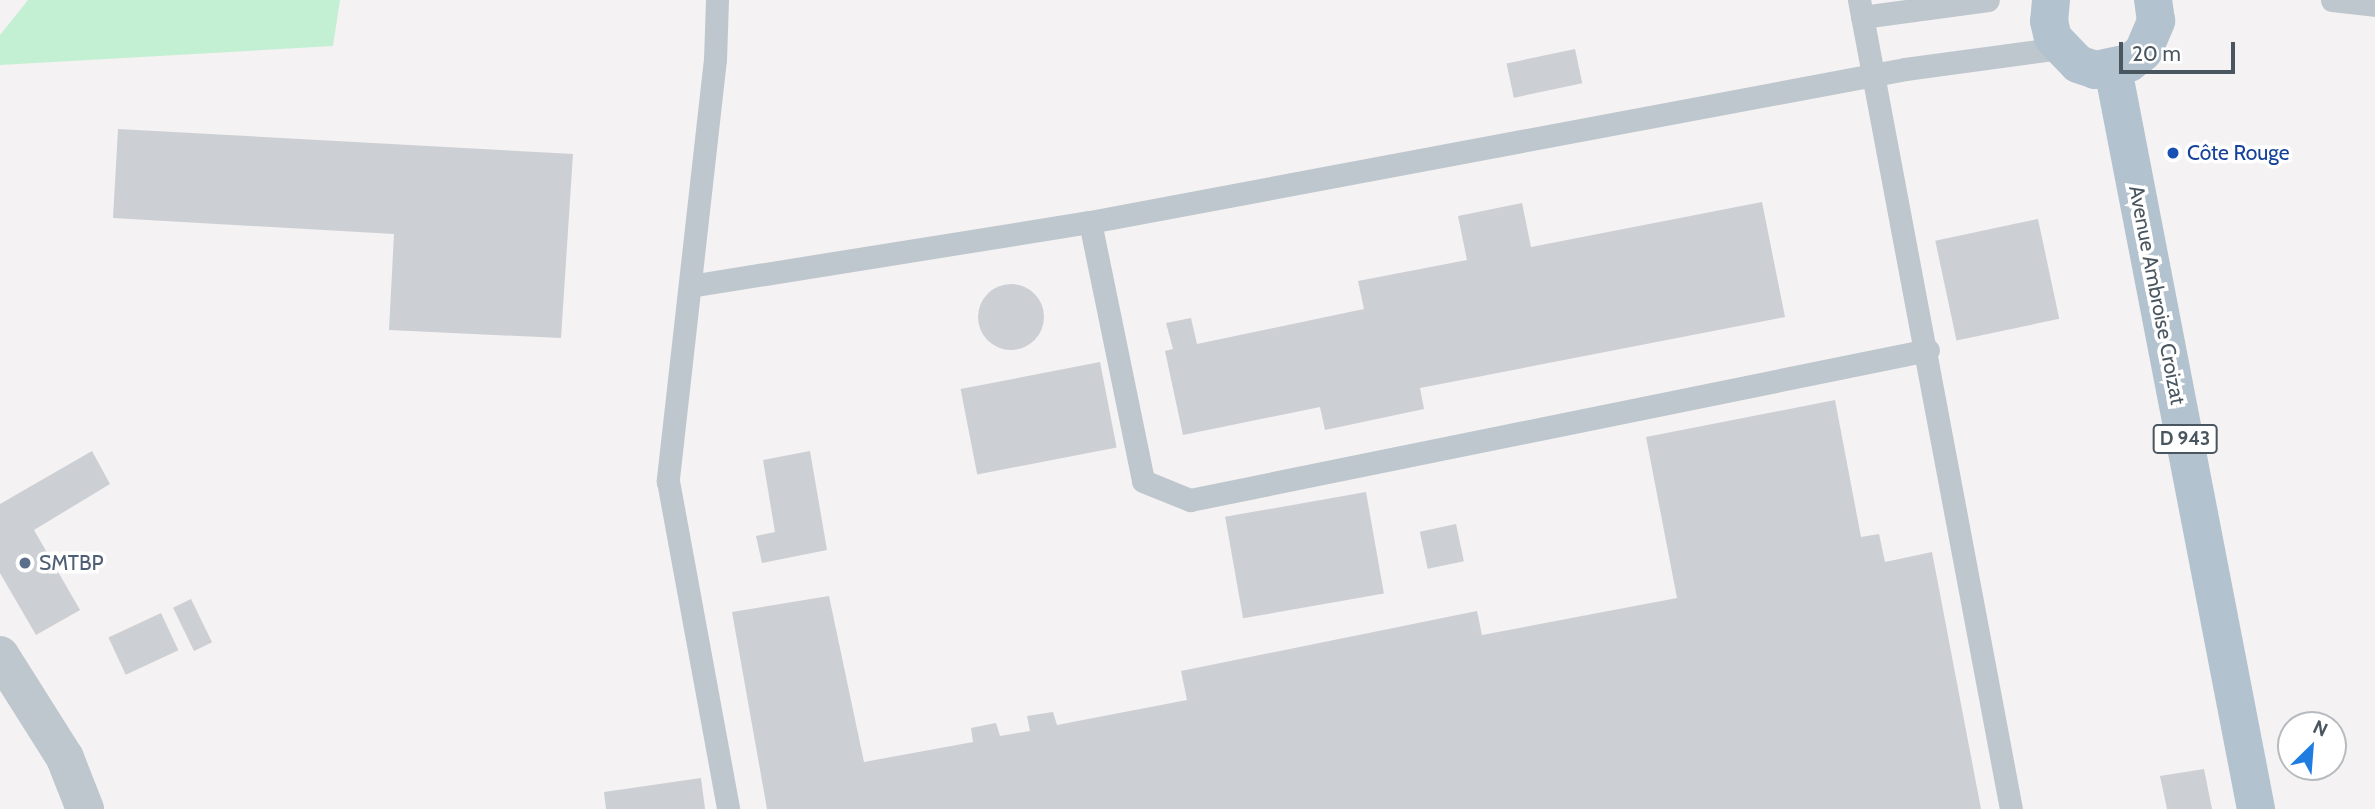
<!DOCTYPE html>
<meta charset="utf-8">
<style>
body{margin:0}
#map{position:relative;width:2375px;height:809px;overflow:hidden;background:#f4f2f2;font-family:Cabin,sans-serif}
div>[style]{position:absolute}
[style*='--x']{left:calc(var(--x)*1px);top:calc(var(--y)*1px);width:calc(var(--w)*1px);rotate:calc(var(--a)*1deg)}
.green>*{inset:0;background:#c3efd2}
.building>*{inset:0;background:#cccfd4;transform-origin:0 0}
.round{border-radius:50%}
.service>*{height:23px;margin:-11.5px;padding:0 11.5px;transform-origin:11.5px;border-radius:11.5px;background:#bec7ce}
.minor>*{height:38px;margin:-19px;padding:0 19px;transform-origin:19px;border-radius:19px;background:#bec7ce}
.primary>*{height:38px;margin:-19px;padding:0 19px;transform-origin:19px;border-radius:19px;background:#b3c2cf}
.dots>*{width:19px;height:19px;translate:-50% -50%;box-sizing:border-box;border:4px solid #fff;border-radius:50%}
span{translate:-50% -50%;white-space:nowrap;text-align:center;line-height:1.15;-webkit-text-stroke:7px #fff;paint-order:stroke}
.shield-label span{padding:2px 5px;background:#fff;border:2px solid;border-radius:5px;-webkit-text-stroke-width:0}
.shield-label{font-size:19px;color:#4a565f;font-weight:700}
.transit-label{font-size:21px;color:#164399}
.left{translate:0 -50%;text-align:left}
.street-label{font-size:21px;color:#4a565f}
.service-label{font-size:21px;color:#4e5e75}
.north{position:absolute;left:2277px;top:711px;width:70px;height:70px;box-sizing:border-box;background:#fff;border:2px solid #b7bbbf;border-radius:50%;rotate:25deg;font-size:19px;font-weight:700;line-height:28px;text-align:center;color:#4a565f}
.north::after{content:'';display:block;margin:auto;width:24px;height:32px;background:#1f7ce1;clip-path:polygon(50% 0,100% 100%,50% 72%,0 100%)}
.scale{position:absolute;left:2119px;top:42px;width:116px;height:32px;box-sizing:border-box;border:4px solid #4a565f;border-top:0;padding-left:9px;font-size:21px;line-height:24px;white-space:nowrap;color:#4a565f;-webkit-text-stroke:5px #fff;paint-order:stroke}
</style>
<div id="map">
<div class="green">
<i style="clip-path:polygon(28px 0,340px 0,333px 46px,0 65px,0 35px)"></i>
</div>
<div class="building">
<i style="left:1575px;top:49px;width:35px;height:70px;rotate:78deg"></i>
<i style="clip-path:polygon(118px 129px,573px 154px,561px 338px,389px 330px,394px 234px,113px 218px)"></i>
<i style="clip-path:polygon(1762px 202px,1785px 317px,1420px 388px,1424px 409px,1325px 430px,1320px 407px,1183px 435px,1165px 351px,1173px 349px,1166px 323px,1191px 318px,1197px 344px,1364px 309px,1358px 281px,1467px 260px,1458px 216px,1522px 203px,1531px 247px)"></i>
<i style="left:2038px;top:219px;width:102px;height:105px;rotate:78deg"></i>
<i class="round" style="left:978px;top:284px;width:66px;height:66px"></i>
<i style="left:1100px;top:362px;width:87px;height:142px;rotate:79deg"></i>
<i style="clip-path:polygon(1835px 400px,1861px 537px,1879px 534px,1885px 562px,1932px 552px,1981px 809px,767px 809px,732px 612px,829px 596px,864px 762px,973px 742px,971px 728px,996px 723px,1000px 736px,1030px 731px,1027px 716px,1053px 712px,1057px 725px,1187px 700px,1181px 671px,1477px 611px,1482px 635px,1677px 598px,1646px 437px)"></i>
<i style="clip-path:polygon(92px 451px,110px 484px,34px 530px,80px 610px,36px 635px,0 573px,0 504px)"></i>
<i style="clip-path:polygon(810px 451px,827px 550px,762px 563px,756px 536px,775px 532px,763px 460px)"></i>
<i style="left:1366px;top:492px;width:103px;height:143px;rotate:80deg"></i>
<i style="left:1456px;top:524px;width:38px;height:37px;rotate:78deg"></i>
<i style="left:191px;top:599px;width:48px;height:20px;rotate:64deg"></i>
<i style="left:161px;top:613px;width:41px;height:58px;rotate:65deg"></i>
<i style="clip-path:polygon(2204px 769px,2212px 809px,2167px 809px,2160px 776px)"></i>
<i style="clip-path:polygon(701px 778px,705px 809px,606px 809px,604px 792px)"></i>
</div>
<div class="service">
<i style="--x:717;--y:0;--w:59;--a:91.9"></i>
<i style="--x:715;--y:59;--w:425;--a:96.4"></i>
<i style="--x:668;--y:481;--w:333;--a:79.6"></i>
<i style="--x:1859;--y:0;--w:823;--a:79.36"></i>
<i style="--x:2332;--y:0;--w:43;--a:6.6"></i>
<i style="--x:1862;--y:17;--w:127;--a:-7.7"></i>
<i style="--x:1090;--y:222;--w:264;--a:78.4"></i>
<i style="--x:1143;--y:481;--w:51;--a:22"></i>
<i style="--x:1190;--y:500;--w:753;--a:-11.49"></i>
<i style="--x:690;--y:286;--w:405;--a:-9.1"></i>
<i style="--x:1090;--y:222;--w:829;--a:-10.63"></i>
<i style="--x:1905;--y:69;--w:156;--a:-7.7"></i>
</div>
<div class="minor">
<i style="--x:0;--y:655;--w:122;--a:57.7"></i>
<i style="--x:65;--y:758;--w:55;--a:68.6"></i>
</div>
<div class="primary">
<i style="--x:2051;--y:0;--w:21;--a:95"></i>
<i style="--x:2049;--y:21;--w:17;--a:77"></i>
<i style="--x:2053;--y:38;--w:36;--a:46"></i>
<i style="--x:2078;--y:64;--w:18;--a:19"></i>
<i style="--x:2095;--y:70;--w:35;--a:-12"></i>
<i style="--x:2129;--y:63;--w:18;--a:-38"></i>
<i style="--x:2143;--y:52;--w:34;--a:-67"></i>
<i style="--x:2156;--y:21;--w:21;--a:-98"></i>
<i style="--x:2113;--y:69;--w:754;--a:79.06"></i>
</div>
<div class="dots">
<i style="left:2173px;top:153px;background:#1a4fb4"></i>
<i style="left:25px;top:563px;background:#5c6f8a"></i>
</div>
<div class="shield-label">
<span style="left:2185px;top:439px">D 943</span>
</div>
<div class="transit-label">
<span class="left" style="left:2187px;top:153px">Côte Rouge</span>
</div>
<div class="street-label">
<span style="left:2157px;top:295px;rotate:79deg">Avenue Ambroise Croizat</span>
</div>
<div class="service-label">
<span class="left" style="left:39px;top:563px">SMTBP</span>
</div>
<div class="north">N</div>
<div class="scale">20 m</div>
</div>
